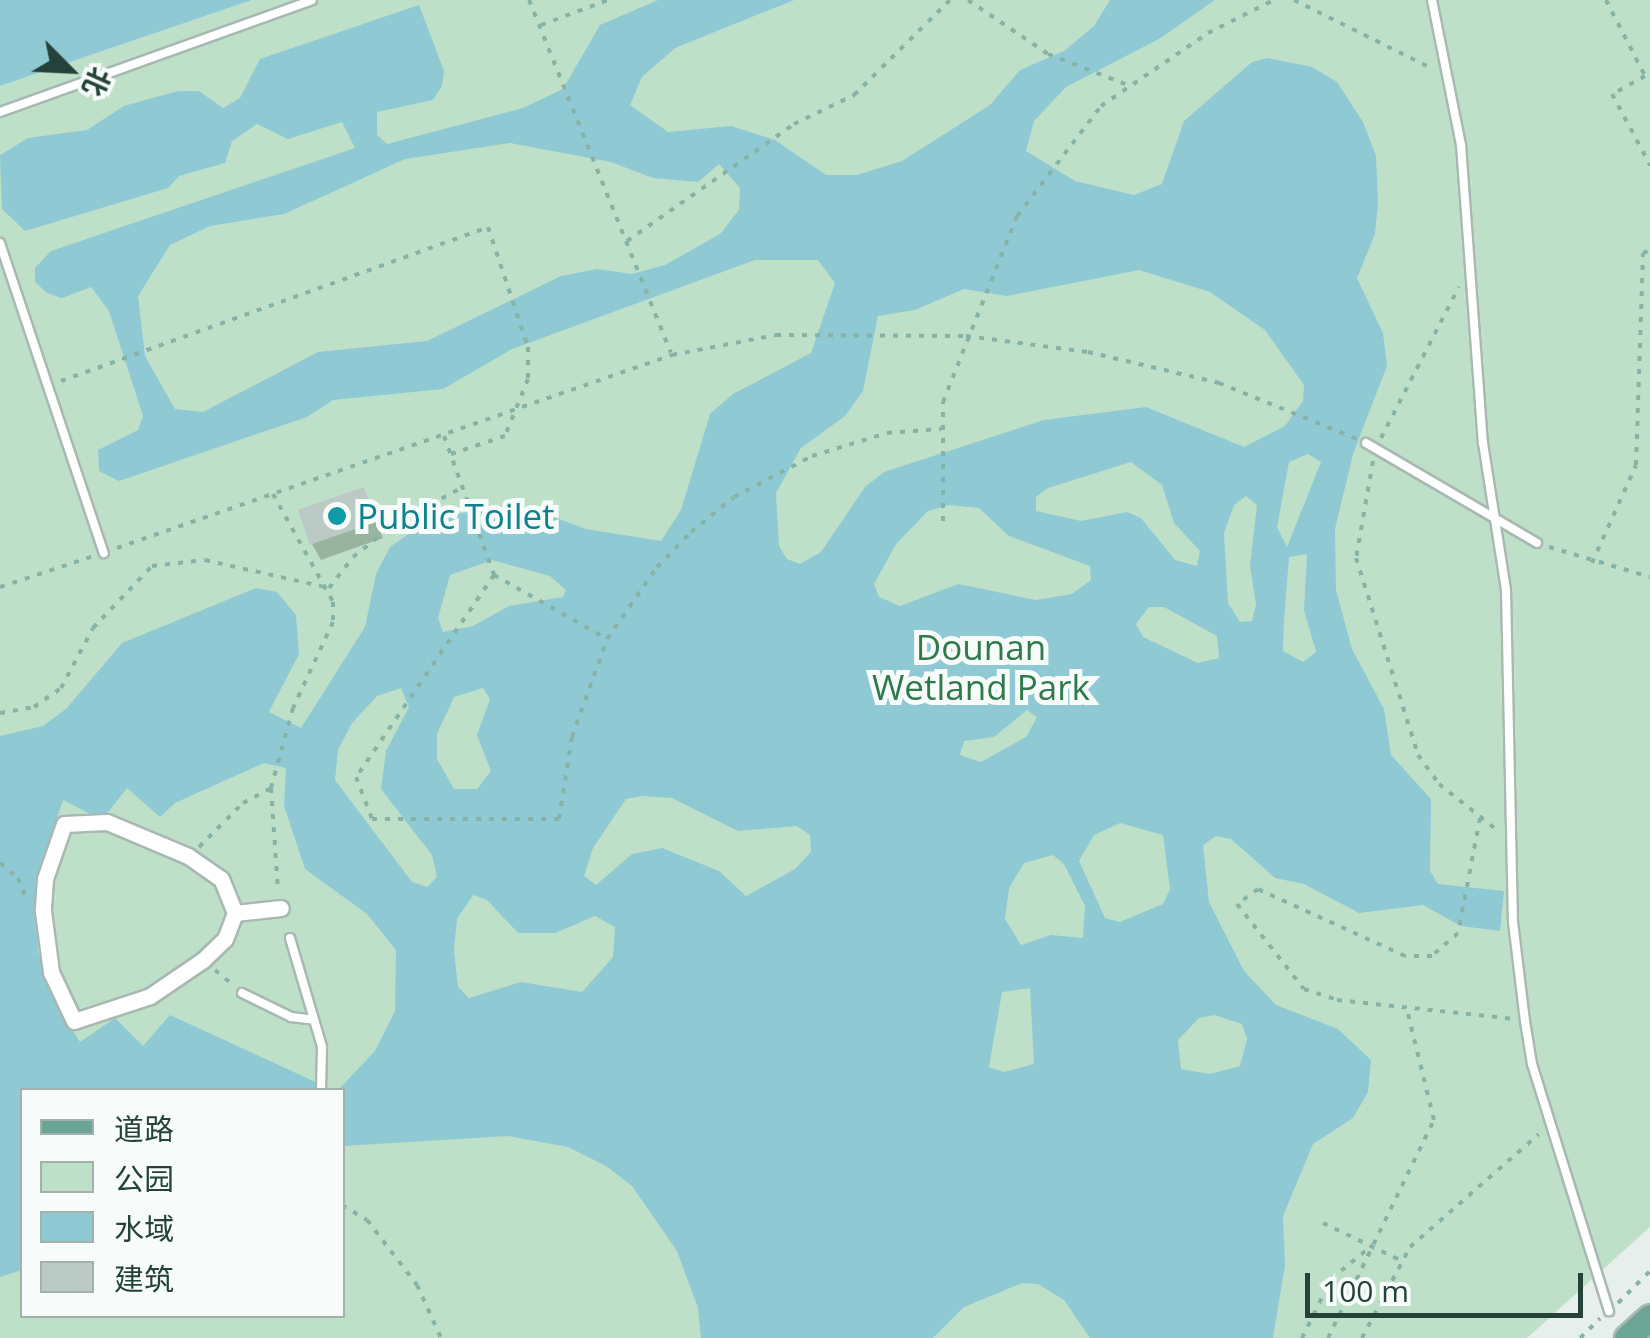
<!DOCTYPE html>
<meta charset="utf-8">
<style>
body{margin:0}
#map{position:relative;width:1650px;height:1338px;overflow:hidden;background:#e6efeb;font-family:"Open Sans","Noto Sans SC",sans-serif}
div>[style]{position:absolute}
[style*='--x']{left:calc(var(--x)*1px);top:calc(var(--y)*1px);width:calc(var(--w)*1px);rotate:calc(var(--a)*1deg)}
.green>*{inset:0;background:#bfe0c8}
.water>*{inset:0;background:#8ec9d4}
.shadow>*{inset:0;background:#0003}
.building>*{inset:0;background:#bbcac4;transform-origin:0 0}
.path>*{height:4px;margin-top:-2px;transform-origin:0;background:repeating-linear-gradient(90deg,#86b3a5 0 5px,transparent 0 13px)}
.roads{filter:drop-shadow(2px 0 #a8b8b2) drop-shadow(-2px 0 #a8b8b2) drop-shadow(0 2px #a8b8b2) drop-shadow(0 -2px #a8b8b2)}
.lane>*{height:8px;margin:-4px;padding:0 4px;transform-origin:4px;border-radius:4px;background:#fff}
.street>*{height:15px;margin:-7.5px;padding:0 7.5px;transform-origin:7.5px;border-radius:7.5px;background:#fff}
.primary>*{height:25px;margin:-12.5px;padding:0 12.5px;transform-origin:12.5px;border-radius:12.5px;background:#6aa596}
.dots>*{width:28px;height:28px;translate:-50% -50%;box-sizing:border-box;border:5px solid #f7fbf9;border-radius:50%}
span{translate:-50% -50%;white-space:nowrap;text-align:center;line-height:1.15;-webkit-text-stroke:10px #f7fbf9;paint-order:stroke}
.culture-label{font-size:35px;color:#0d838f}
.left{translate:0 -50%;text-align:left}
.park-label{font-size:35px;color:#2d7a4b}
.legend{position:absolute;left:20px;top:1088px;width:325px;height:230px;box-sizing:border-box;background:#f7fbf9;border:2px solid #a3b1ad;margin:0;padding:12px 18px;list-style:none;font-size:30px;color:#24423a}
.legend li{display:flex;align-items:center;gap:20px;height:50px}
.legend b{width:50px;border:2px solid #a3b1ad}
.north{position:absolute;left:20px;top:20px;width:100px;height:100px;-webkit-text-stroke:8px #f7fbf9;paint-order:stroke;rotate:114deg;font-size:28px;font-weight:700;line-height:40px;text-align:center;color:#24423a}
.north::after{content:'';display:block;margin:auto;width:35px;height:45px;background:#24423a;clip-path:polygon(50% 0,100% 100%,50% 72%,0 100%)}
.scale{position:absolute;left:1305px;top:1273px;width:278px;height:45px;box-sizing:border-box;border:5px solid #24423a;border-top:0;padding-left:12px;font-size:30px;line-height:35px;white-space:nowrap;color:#24423a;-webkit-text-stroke:8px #f7fbf9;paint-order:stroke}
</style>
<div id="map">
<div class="green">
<i style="clip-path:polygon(evenodd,252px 0,1650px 0,1650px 1227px,1527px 1338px,0 1338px,0 86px,252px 0,22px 1090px,342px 1090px,342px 1316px,22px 1316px,22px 1090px)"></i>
</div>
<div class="water">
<i style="clip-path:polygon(0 0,252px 0,0 86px)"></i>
<i style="clip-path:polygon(evenodd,658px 0,794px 0,675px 48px,642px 77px,630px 105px,668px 132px,731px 126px,775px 140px,826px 175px,857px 175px,902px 161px,990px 105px,1020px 70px,1064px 51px,1094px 26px,1110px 0,1215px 0,1159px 39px,1066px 87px,1034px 121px,1026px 151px,1075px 181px,1134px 195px,1162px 184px,1184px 121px,1252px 62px,1268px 58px,1312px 67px,1337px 82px,1363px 122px,1376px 156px,1378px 203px,1375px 234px,1357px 278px,1383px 333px,1387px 366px,1353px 454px,1335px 529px,1336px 590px,1352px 649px,1384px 709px,1391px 755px,1431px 799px,1430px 871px,1438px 884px,1504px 891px,1500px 931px,1461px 926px,1423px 905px,1359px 913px,1304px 884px,1275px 878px,1231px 839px,1216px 836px,1203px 845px,1209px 902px,1244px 971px,1276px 1005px,1338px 1029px,1371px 1060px,1368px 1092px,1353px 1118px,1313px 1144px,1283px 1216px,1285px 1265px,1273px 1338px,1090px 1338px,1064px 1300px,1038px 1284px,1022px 1283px,964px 1307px,933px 1338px,701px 1338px,698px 1308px,677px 1251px,632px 1186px,606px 1166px,568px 1147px,508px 1136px,343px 1146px,338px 1090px,375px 1051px,395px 1011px,396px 950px,367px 914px,305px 869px,284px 806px,286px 768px,264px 763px,175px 803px,160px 817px,127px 788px,102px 820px,63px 800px,35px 883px,38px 952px,54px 1000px,80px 1042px,115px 1018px,143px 1046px,170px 1015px,333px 1090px,22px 1090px,22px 1270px,0 1277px,0 736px,43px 726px,66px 709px,122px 643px,256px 588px,277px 592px,296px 615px,299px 654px,269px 712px,301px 728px,365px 627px,376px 574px,390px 547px,431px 518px,519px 504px,586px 529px,661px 541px,681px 510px,710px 414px,733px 394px,811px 353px,835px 283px,818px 260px,755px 260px,512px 349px,443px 389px,333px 400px,307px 417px,119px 481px,99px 471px,98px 450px,138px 430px,143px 416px,109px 311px,91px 287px,62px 298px,47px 293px,35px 282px,35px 268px,51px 251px,355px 148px,342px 122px,288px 139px,257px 124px,232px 141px,225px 163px,179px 176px,168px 188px,25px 231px,2px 209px,0 155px,28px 138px,87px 130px,124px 106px,178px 91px,199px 91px,223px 108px,240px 98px,260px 59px,419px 5px,444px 71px,442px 86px,433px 100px,377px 112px,377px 135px,387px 144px,523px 108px,563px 89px,600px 25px,658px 0,510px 143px,611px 162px,653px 178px,698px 182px,719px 164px,740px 188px,739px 210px,720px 234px,665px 265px,632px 274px,597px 269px,561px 276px,427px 341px,318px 352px,203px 412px,175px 409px,145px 356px,138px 296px,170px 245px,210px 226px,284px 214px,405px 159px,510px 143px,658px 0,1139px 270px,1210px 292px,1265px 330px,1304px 385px,1303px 401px,1285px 426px,1244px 447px,1146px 407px,1044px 420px,884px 472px,865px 487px,821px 552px,800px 564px,787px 559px,779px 546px,776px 493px,801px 448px,845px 416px,863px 391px,878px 316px,915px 310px,964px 289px,1007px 296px,1139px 270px,658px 0,1308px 454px,1321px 462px,1287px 547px,1277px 527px,1289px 462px,1308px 454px,658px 0,1131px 462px,1162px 485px,1174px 523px,1200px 551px,1197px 566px,1175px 560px,1141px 518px,1127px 512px,1081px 521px,1036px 511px,1036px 497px,1048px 488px,1131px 462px,658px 0,1246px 496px,1257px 505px,1250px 566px,1256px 605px,1252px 621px,1240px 622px,1228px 603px,1224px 533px,1234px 505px,1246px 496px,658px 0,949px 505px,979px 508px,1009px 536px,1090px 566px,1091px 580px,1072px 594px,1036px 600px,958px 584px,900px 606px,879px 597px,874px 584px,896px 544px,928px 511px,949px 505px,658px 0,1307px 554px,1304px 610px,1316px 652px,1303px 662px,1283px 651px,1284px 620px,1289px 557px,1307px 554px,658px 0,492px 560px,550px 576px,566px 590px,563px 597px,509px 606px,473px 626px,443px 632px,438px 618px,450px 575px,492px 560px,658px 0,1149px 607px,1164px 607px,1217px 636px,1219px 658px,1198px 663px,1143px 637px,1136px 624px,1149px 607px,658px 0,401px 688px,409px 707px,386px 751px,381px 789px,432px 855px,437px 877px,427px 887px,412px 882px,335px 780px,338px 750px,352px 723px,377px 696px,401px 688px,658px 0,483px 688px,490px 699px,477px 735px,491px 771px,477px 789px,454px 789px,437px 759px,437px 734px,454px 697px,483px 688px,658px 0,1027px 710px,1037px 717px,1026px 737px,981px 762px,960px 755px,964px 741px,994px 737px,1027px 710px,658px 0,642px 796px,672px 798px,738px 831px,797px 826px,810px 835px,811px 852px,795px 869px,746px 896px,719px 871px,662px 848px,632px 854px,596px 885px,584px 876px,593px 848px,626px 799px,642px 796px,658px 0,1120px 823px,1163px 835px,1170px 889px,1163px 904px,1120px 922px,1105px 918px,1079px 861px,1094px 835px,1120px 823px,658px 0,1053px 855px,1064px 864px,1085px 906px,1083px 938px,1051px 935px,1021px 945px,1005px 919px,1009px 888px,1024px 863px,1053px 855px,658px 0,473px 895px,487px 900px,518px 933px,555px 933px,595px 916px,615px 927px,613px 957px,582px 992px,521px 982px,469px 998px,458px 987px,454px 950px,457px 919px,473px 895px,658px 0,1030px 988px,1034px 1064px,1004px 1072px,989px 1067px,1002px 992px,1030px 988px,658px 0,1214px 1015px,1242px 1024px,1247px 1039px,1240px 1066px,1210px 1074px,1181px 1069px,1178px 1040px,1199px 1018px,1214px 1015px)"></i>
</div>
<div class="shadow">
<i style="clip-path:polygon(363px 490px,383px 538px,321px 560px,312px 544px)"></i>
</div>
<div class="building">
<i style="left:364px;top:487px;width:37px;height:70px;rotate:71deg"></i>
</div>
<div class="path">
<i style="--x:529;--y:0;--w:380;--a:68.1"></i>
<i style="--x:968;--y:0;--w:97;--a:34"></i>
<i style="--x:1048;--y:54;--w:83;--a:21.3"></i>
<i style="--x:1294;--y:0;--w:155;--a:26.4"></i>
<i style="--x:1606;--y:0;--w:85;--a:62.8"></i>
<i style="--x:1645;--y:76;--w:38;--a:151"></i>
<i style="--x:1612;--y:94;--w:81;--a:61.8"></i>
<i style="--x:541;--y:25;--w:72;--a:-20.5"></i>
<i style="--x:627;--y:241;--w:204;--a:-35"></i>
<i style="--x:794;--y:124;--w:67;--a:-25.8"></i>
<i style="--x:854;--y:95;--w:135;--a:-44.7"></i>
<i style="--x:61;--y:381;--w:454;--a:-19.8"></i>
<i style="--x:488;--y:227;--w:126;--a:71.6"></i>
<i style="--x:528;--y:347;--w:32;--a:90"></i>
<i style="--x:528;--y:379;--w:61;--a:112"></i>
<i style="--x:505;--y:436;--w:57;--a:161.6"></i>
<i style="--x:444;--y:436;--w:148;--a:70.2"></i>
<i style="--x:494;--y:575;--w:245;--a:124.3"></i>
<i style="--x:356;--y:777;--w:45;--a:69.1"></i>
<i style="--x:372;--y:819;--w:187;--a:0"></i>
<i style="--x:559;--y:819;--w:83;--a:-81"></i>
<i style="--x:572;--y:737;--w:104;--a:-70.3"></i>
<i style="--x:607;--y:639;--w:88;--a:-55.2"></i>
<i style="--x:657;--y:567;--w:49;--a:-45.8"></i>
<i style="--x:691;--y:532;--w:55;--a:-39.1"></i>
<i style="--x:734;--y:497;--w:88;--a:-27.7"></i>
<i style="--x:812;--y:456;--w:78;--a:-17"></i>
<i style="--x:887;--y:433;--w:54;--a:-4.2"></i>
<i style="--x:1381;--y:438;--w:170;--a:-62.7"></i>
<i style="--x:1373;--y:461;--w:98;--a:99.9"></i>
<i style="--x:1356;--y:558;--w:207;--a:72.5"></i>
<i style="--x:1418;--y:755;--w:36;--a:54"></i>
<i style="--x:1439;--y:784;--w:74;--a:38.4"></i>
<i style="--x:273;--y:494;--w:124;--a:60.9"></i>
<i style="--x:333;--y:602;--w:20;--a:90"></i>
<i style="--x:333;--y:622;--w:95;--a:114.9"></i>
<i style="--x:293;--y:708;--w:83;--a:105.4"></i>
<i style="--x:271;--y:788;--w:102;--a:86.1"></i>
<i style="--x:943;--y:521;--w:119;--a:-90"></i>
<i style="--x:943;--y:402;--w:200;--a:-68.3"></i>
<i style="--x:1017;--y:216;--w:138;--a:-52.6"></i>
<i style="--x:1101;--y:106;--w:130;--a:-34.3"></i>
<i style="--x:1208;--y:33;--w:74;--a:-26.6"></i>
<i style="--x:1549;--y:547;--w:105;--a:16.5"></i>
<i style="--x:117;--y:548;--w:588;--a:-19.18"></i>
<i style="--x:672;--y:355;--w:106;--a:-10.9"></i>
<i style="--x:776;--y:335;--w:190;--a:0.3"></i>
<i style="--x:966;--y:336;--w:123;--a:7.5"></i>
<i style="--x:1088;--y:352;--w:135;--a:13.3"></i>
<i style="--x:1219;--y:383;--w:149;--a:22.1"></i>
<i style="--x:1592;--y:563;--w:107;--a:-65.8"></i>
<i style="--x:1636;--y:465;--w:212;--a:-88.1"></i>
<i style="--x:1643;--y:253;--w:8;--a:-23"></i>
<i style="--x:494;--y:575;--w:130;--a:29.5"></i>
<i style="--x:0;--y:587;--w:99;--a:-18.3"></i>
<i style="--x:0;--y:713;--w:35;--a:-10"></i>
<i style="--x:34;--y:707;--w:33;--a:-35"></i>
<i style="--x:61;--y:688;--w:68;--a:-61.9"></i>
<i style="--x:93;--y:628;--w:86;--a:-46.4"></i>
<i style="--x:152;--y:566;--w:53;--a:-6.5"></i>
<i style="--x:205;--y:560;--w:127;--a:12.7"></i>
<i style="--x:329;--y:588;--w:39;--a:-52"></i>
<i style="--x:353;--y:557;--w:55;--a:-38.3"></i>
<i style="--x:396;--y:523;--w:76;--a:-28.2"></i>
<i style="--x:1480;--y:818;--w:117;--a:100.8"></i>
<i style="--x:1458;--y:933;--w:35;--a:139"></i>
<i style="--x:1432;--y:956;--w:27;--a:180"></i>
<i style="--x:1405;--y:956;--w:162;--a:-155.5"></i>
<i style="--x:1258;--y:889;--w:26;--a:144"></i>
<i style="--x:1237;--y:904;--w:108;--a:51.8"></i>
<i style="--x:1304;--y:989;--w:35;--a:18"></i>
<i style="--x:1337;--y:1000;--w:178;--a:6.1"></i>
<i style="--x:199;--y:847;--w:62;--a:-45"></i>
<i style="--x:243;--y:803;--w:32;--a:-28"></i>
<i style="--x:0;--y:863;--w:23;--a:40"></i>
<i style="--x:18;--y:878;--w:22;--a:68"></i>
<i style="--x:215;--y:970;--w:25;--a:40"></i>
<i style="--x:342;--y:1205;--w:29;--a:31"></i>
<i style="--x:367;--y:1220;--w:82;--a:52.4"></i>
<i style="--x:417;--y:1285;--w:58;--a:65.6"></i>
<i style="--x:1323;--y:1223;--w:85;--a:25.7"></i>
<i style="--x:1618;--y:1303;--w:45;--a:-45"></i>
<i style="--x:1302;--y:1338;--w:66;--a:-63.8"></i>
<i style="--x:1331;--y:1279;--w:49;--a:-39.2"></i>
<i style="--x:1328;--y:1338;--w:242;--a:-64.1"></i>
<i style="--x:1434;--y:1120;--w:117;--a:-103.8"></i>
<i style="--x:1362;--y:1338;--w:103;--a:-62.2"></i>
<i style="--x:1410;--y:1247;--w:171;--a:-41.2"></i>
<i style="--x:1580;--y:1338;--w:28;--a:-44"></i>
</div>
<div class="roads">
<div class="lane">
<i style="--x:1432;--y:0;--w:148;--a:78.7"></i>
<i style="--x:1461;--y:145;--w:299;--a:85.8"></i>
<i style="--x:1483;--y:443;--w:149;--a:81.1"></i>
<i style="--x:1506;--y:590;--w:332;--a:88.8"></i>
<i style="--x:1513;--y:922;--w:100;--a:83.1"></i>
<i style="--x:1525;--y:1021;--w:44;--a:80.8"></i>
<i style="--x:1532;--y:1064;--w:259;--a:72.7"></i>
<i style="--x:0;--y:112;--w:331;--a:-19.7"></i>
<i style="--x:0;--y:243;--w:327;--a:71.5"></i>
<i style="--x:1366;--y:443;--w:198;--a:30.3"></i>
<i style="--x:290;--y:938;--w:114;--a:73.6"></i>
<i style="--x:322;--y:1047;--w:43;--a:91.3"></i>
<i style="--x:242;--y:993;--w:55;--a:26.1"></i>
<i style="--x:291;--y:1017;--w:23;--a:7"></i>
</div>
<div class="street">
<i style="--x:235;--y:913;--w:37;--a:-112"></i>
<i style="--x:221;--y:879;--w:40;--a:-145.1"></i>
<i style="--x:188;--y:856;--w:88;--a:-157.2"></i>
<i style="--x:107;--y:822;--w:43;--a:177.3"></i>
<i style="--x:64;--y:824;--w:58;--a:109.1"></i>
<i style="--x:45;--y:879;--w:32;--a:94"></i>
<i style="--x:43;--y:911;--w:62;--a:82.5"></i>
<i style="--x:51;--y:972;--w:54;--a:64.9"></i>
<i style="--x:74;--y:1021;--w:80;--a:-18.2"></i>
<i style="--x:150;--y:996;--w:64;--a:-34.2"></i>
<i style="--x:203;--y:960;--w:30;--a:-44"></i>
<i style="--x:225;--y:939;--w:28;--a:-69"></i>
<i style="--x:235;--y:913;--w:46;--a:-6.2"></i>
</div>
<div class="primary">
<i style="--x:1627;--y:1338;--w:31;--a:-42"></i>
</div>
</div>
<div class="dots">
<i style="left:337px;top:516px;background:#0f9aa8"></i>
</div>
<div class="culture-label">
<span class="left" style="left:357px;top:516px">Public Toilet</span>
</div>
<div class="park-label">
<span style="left:981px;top:667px">Dounan<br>Wetland Park</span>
</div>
<ul class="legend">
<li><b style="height:12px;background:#6aa596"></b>道路</li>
<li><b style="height:28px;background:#bfe0c8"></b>公园</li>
<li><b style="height:28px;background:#8ec9d4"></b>水域</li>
<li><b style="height:28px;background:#bbcac4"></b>建筑</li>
</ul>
<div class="north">北</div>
<div class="scale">100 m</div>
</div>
